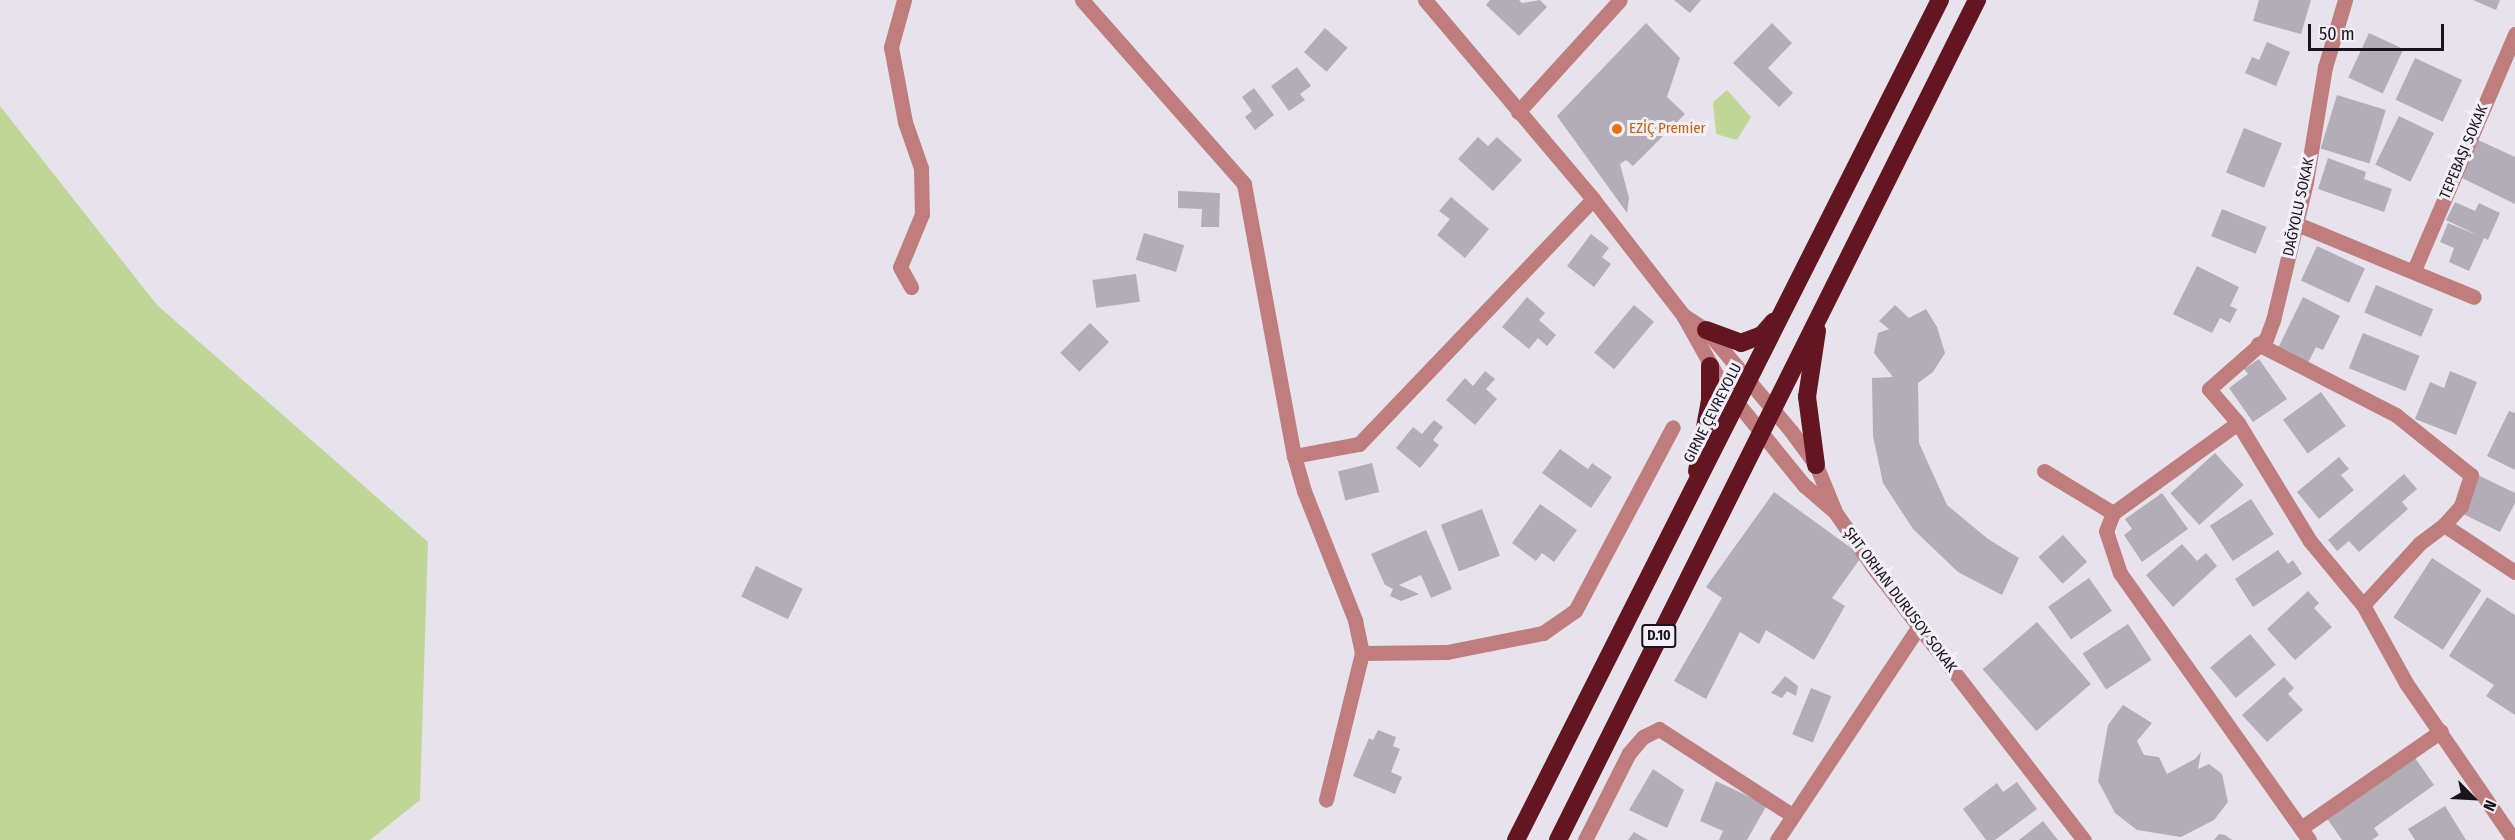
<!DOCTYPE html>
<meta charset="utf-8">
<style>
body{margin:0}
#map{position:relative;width:2515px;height:840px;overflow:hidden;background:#e7e3ed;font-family:"Fira Sans Condensed",sans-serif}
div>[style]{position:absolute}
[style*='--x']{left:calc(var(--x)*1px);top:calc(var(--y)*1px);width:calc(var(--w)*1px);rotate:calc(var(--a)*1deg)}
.green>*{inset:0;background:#c0d697}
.building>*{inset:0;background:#b1aeb8;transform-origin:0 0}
.minor>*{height:15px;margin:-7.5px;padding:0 7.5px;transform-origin:7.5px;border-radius:7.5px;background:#bf7d7e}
.highway>*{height:18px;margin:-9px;padding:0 9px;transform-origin:9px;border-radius:9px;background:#631520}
.dots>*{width:16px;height:16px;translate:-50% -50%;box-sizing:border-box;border:3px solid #f4f0fb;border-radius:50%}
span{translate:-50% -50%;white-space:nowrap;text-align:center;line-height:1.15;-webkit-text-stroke:6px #f4f0fb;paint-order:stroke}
.shield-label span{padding:2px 4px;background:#f4f0fb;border:2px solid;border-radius:4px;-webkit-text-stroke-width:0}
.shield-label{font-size:14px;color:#171519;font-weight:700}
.food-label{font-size:15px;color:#c56008}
.left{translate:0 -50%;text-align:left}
.street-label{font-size:15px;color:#171519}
.north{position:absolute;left:2443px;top:768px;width:60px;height:60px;-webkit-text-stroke:4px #f4f0fb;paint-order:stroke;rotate:114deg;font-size:16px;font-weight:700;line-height:24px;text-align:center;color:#171519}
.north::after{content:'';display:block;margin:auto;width:21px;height:27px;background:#171519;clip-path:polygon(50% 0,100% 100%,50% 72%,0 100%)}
.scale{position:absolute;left:2308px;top:24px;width:136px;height:27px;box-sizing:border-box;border:3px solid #171519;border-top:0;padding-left:8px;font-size:18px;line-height:21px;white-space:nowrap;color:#171519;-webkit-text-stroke:4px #f4f0fb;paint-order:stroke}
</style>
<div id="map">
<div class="green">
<i style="clip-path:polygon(1727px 90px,1751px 117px,1737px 140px,1716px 134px,1713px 102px)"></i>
<i style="clip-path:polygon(0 106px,157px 305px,428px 542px,420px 800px,370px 840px,0 840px)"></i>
</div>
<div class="building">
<i style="clip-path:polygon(1490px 0,1519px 0,1522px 3px,1540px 0,1547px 7px,1519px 36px,1486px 5px)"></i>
<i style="clip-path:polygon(1674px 0,1701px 0,1690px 13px)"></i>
<i style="clip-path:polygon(2259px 0,2311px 0,2301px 34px,2253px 21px)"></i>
<i style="clip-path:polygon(2473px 0,2500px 0,2496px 10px)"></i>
<i style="clip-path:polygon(1646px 23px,1680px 58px,1667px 97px,1685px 114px,1633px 166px,1626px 160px,1620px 164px,1629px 198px,1627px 213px,1557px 116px)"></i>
<i style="clip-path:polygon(1772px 23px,1792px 43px,1768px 68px,1793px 93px,1779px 107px,1733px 63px)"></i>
<i style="left:1325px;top:28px;width:30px;height:32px;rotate:41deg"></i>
<i style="left:2369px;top:33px;width:38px;height:49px;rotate:25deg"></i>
<i style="clip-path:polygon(2267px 42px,2290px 52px,2276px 86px,2245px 73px,2252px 57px,2259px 60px)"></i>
<i style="left:2415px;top:58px;width:52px;height:46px;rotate:25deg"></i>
<i style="clip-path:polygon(1297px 67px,1311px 86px,1300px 94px,1305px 100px,1289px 111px,1271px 86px)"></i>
<i style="clip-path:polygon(1254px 88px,1274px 115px,1255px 130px,1245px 117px,1252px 111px,1242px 97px)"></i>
<i style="left:2337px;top:95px;width:51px;height:56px;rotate:17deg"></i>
<i style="left:2399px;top:116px;width:39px;height:54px;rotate:26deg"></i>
<i style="left:2244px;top:128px;width:41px;height:48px;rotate:22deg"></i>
<i style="clip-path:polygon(1478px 137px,1488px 146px,1497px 137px,1522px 160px,1493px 191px,1458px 159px)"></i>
<i style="clip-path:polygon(2476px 139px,2515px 157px,2515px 204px,2458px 176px)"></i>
<i style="clip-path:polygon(2328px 158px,2366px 172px,2364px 179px,2392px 189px,2384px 212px,2318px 189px)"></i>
<i style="clip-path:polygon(1178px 191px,1220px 193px,1219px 227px,1201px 227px,1202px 209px,1178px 208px)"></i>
<i style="clip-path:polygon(1451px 197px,1489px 229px,1465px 258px,1437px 235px,1450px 219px,1439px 211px)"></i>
<i style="clip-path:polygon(2455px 202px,2475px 211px,2479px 203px,2500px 213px,2488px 240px,2484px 238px,2469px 271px,2449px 262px,2454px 248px,2440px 242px,2448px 223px,2479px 236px,2446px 220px)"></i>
<i style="left:2222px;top:209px;width:48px;height:29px;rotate:22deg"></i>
<i style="left:1144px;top:233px;width:42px;height:28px;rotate:17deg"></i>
<i style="clip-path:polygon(1591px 234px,1609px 248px,1602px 257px,1611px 264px,1594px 287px,1567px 266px)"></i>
<i style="left:2317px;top:246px;width:53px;height:38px;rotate:25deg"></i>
<i style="clip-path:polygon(2197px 266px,2239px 287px,2230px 306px,2237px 309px,2230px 323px,2220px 318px,2212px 333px,2173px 314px)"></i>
<i style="left:1136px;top:274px;width:28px;height:44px;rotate:82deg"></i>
<i style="left:2376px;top:285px;width:62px;height:30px;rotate:23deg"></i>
<i style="clip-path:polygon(1527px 297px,1545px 313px,1539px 320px,1556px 335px,1547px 346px,1538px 338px,1529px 349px,1502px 327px)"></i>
<i style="clip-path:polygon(2303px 297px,2340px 316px,2323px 350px,2316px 347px,2308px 363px,2278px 348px)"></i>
<i style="left:1634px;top:305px;width:26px;height:62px;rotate:40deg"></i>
<i style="clip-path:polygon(1895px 305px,1909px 318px,1926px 309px,1937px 327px,1945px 353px,1933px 372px,1918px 383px,1919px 443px,1947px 505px,1988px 539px,2019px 558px,2002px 595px,1958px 572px,1913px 529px,1883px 483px,1873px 436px,1872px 378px,1893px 377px,1874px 353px,1878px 333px,1889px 329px,1879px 321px)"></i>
<i style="left:1090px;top:323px;width:27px;height:42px;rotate:45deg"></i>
<i style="left:2363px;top:333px;width:61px;height:38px;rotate:22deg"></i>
<i style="clip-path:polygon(2259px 359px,2287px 399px,2253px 422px,2229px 388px,2248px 374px,2244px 369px)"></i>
<i style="clip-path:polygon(1485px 371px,1495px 379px,1486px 389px,1497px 399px,1475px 425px,1446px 400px,1465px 378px,1473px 386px)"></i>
<i style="clip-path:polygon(2450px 371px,2477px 382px,2456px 435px,2415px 419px,2430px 382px,2444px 388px)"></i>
<i style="left:2321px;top:392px;width:42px;height:47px;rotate:54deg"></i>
<i style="clip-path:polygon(2509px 411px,2515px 413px,2515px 470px,2487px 456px)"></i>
<i style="clip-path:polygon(1434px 420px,1443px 427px,1433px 440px,1439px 445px,1420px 468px,1396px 448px,1413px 427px,1422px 434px)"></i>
<i style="clip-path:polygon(1560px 449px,1588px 469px,1592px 463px,1612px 477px,1591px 508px,1542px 473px)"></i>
<i style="left:2215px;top:453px;width:43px;height:60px;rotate:48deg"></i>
<i style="clip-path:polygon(2339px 457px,2349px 469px,2341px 475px,2354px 490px,2319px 519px,2297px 492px)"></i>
<i style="left:1372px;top:463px;width:30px;height:35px;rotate:76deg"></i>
<i style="clip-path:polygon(2404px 474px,2417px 489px,2402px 502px,2408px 509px,2359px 552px,2349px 541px,2337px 551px,2328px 540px)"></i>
<i style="clip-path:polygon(2478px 475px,2515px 493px,2515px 503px,2500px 532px,2459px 512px)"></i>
<i style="clip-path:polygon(1774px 492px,1862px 556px,1832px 598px,1845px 606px,1814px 660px,1766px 630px,1759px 644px,1740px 632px,1706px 699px,1674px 681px,1722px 598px,1706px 587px)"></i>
<i style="clip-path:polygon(2162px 493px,2188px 529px,2142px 562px,2124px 535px,2132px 529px,2125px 519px)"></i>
<i style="left:2251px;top:499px;width:42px;height:49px;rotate:57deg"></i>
<i style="clip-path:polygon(1540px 504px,1577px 530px,1554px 562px,1542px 553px,1536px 561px,1512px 543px)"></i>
<i style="left:1482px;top:509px;width:50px;height:44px;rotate:69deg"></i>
<i style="clip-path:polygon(1426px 530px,1452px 589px,1431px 598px,1421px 575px,1399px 585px,1419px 594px,1401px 601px,1390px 596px,1393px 589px,1385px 585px,1371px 554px)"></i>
<i style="left:2063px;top:535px;width:36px;height:33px;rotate:48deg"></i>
<i style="clip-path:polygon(2182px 544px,2197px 561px,2206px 553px,2217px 566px,2173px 607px,2146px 575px)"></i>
<i style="clip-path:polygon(2278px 550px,2288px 564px,2293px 560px,2302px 574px,2253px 607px,2235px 579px)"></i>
<i style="left:2432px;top:558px;width:59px;height:71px;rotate:33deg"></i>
<i style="left:756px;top:566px;width:52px;height:34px;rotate:26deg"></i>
<i style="left:2089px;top:578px;width:40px;height:50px;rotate:55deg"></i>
<i style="clip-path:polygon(2308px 591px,2319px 603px,2314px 608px,2332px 627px,2295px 660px,2267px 629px)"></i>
<i style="clip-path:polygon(2487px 597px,2515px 615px,2515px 715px,2486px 696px,2494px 685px,2449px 656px)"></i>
<i style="left:2037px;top:622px;width:82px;height:72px;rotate:49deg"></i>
<i style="left:2128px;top:624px;width:43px;height:54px;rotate:57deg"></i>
<i style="left:2250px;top:634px;width:40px;height:52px;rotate:50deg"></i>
<i style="clip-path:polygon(1785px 676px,1798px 686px,1796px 696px,1787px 691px,1782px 698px,1771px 693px)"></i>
<i style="clip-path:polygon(2284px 677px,2294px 688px,2288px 694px,2303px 710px,2267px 742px,2242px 715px)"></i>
<i style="left:1811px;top:688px;width:22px;height:50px;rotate:22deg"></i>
<i style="clip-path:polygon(2123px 705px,2152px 723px,2137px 741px,2144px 755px,2159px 757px,2167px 774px,2195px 759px,2201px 752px,2198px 769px,2209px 764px,2222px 774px,2228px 802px,2214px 820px,2181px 837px,2137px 830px,2115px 813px,2098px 781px,2108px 725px)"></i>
<i style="clip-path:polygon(1378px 730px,1396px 737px,1393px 746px,1400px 749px,1391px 772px,1402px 777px,1395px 794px,1353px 776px,1369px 738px,1373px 740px)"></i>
<i style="clip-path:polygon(2413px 755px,2434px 785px,2374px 828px,2379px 835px,2372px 840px,2342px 840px,2326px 817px)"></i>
<i style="clip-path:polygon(1653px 769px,1684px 790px,1667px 828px,1629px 810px)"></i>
<i style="clip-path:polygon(1716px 781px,1767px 805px,1747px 840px,1719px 840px,1723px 831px,1700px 821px)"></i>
<i style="clip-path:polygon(2017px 782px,2037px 809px,1995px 840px,1986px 840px,1963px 809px,1997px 783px,2003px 792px)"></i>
<i style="clip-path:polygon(2445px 806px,2466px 840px,2415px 840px,2408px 829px)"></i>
<i style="clip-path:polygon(2043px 821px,2058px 840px,2019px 840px)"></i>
<i style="clip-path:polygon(1634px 832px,1648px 840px,1628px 840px)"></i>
<i style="clip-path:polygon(2219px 834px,2225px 835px,2232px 840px,2214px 840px)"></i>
</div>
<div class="minor">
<i style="--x:904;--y:0;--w:49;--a:105.5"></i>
<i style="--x:891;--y:47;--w:76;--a:79.4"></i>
<i style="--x:905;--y:122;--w:49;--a:70.8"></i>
<i style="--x:921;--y:168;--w:46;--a:88.8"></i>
<i style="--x:922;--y:214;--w:57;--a:112.5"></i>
<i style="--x:900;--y:267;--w:23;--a:61"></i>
<i style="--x:1082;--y:0;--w:245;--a:48.6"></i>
<i style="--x:1244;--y:184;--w:277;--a:79.6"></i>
<i style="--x:1294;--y:456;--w:36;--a:74"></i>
<i style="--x:1304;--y:491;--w:139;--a:68.4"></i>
<i style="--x:1355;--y:620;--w:34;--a:78"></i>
<i style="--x:1362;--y:653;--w:151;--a:103.8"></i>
<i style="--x:1425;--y:0;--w:260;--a:49.8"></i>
<i style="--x:1593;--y:199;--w:147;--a:52.2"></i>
<i style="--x:1683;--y:315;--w:78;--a:60.8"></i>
<i style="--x:1721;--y:383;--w:132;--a:50.9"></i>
<i style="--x:1804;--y:485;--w:41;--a:41.1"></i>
<i style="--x:1835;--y:512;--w:72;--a:55.2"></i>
<i style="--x:1876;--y:571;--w:340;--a:52.3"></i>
<i style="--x:2345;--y:0;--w:70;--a:106.6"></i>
<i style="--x:2325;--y:67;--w:117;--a:99.4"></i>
<i style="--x:2306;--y:182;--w:142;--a:103.4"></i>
<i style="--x:2273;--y:320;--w:20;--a:110"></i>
<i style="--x:2266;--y:339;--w:76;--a:138.7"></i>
<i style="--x:2209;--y:389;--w:45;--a:49.5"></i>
<i style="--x:2238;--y:423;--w:138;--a:58.6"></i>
<i style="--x:2310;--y:541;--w:83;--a:50.4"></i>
<i style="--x:2363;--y:605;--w:89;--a:61.1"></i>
<i style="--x:2406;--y:683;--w:191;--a:55.5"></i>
<i style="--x:1518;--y:112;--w:151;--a:-47.7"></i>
<i style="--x:2297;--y:224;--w:191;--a:22.4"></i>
<i style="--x:2414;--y:270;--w:257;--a:-66.8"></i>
<i style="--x:1683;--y:315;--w:27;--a:33"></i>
<i style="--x:1706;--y:330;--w:132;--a:49.9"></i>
<i style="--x:1791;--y:431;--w:42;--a:53.7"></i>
<i style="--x:1816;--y:465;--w:48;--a:67.8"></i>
<i style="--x:2258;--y:344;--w:155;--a:27.2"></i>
<i style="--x:2396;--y:415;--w:96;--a:38.7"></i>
<i style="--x:2471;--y:475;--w:33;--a:108"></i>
<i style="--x:2461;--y:506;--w:25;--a:132"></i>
<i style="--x:1294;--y:456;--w:66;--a:-10.5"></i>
<i style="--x:1359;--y:444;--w:339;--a:-46.3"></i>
<i style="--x:2044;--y:471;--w:81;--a:31.3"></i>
<i style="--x:2113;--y:513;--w:19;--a:111"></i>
<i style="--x:2106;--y:531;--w:44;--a:71.6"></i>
<i style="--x:2120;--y:573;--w:327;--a:54.7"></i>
<i style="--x:2113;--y:513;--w:154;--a:-35.8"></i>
<i style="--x:2363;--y:605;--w:84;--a:-47.4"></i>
<i style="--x:2420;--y:543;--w:30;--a:-37"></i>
<i style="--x:2444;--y:525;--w:85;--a:33.5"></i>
<i style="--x:1362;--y:653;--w:85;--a:-0.7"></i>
<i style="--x:1447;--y:652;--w:98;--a:-11.2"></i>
<i style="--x:1543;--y:633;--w:39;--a:-35"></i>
<i style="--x:1575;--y:611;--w:208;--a:-62"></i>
<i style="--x:2301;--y:828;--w:170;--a:-34.7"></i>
<i style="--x:1585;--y:840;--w:97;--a:-63.2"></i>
<i style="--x:1629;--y:753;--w:21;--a:-49"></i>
<i style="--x:1643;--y:737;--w:18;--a:-27"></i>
<i style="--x:1659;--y:729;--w:158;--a:32.9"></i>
<i style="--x:1777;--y:840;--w:257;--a:-56.4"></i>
</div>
<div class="highway">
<i style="--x:1706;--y:330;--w:37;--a:20"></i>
<i style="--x:1741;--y:343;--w:22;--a:-21"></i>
<i style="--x:1762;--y:335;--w:18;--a:-49"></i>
<i style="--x:1816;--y:465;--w:69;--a:-97.5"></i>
<i style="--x:1807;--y:397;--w:67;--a:-81.4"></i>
<i style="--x:1697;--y:471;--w:72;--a:-79.6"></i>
<i style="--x:1710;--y:400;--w:34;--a:-90"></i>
<i style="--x:1516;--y:840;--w:941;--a:-63.22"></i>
<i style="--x:1558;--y:840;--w:939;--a:-63.49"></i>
</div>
<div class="dots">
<i style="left:1617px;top:129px;background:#e8710a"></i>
</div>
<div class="shield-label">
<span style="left:1659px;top:636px">D.10</span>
</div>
<div class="food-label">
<span class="left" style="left:1629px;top:129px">EZİÇ Premier</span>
</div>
<div class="street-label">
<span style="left:2464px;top:152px;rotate:-67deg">TEPEBAŞI SOKAK</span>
<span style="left:2299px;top:207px;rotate:-78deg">DAĞYOLU SOKAK</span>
<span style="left:1713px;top:413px;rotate:-63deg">GIRNE ÇEVREYOLU</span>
<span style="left:1900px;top:600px;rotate:53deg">ŞHT ORHAN DURUSOY SOKAK</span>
</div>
<div class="north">N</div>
<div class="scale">50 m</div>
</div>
